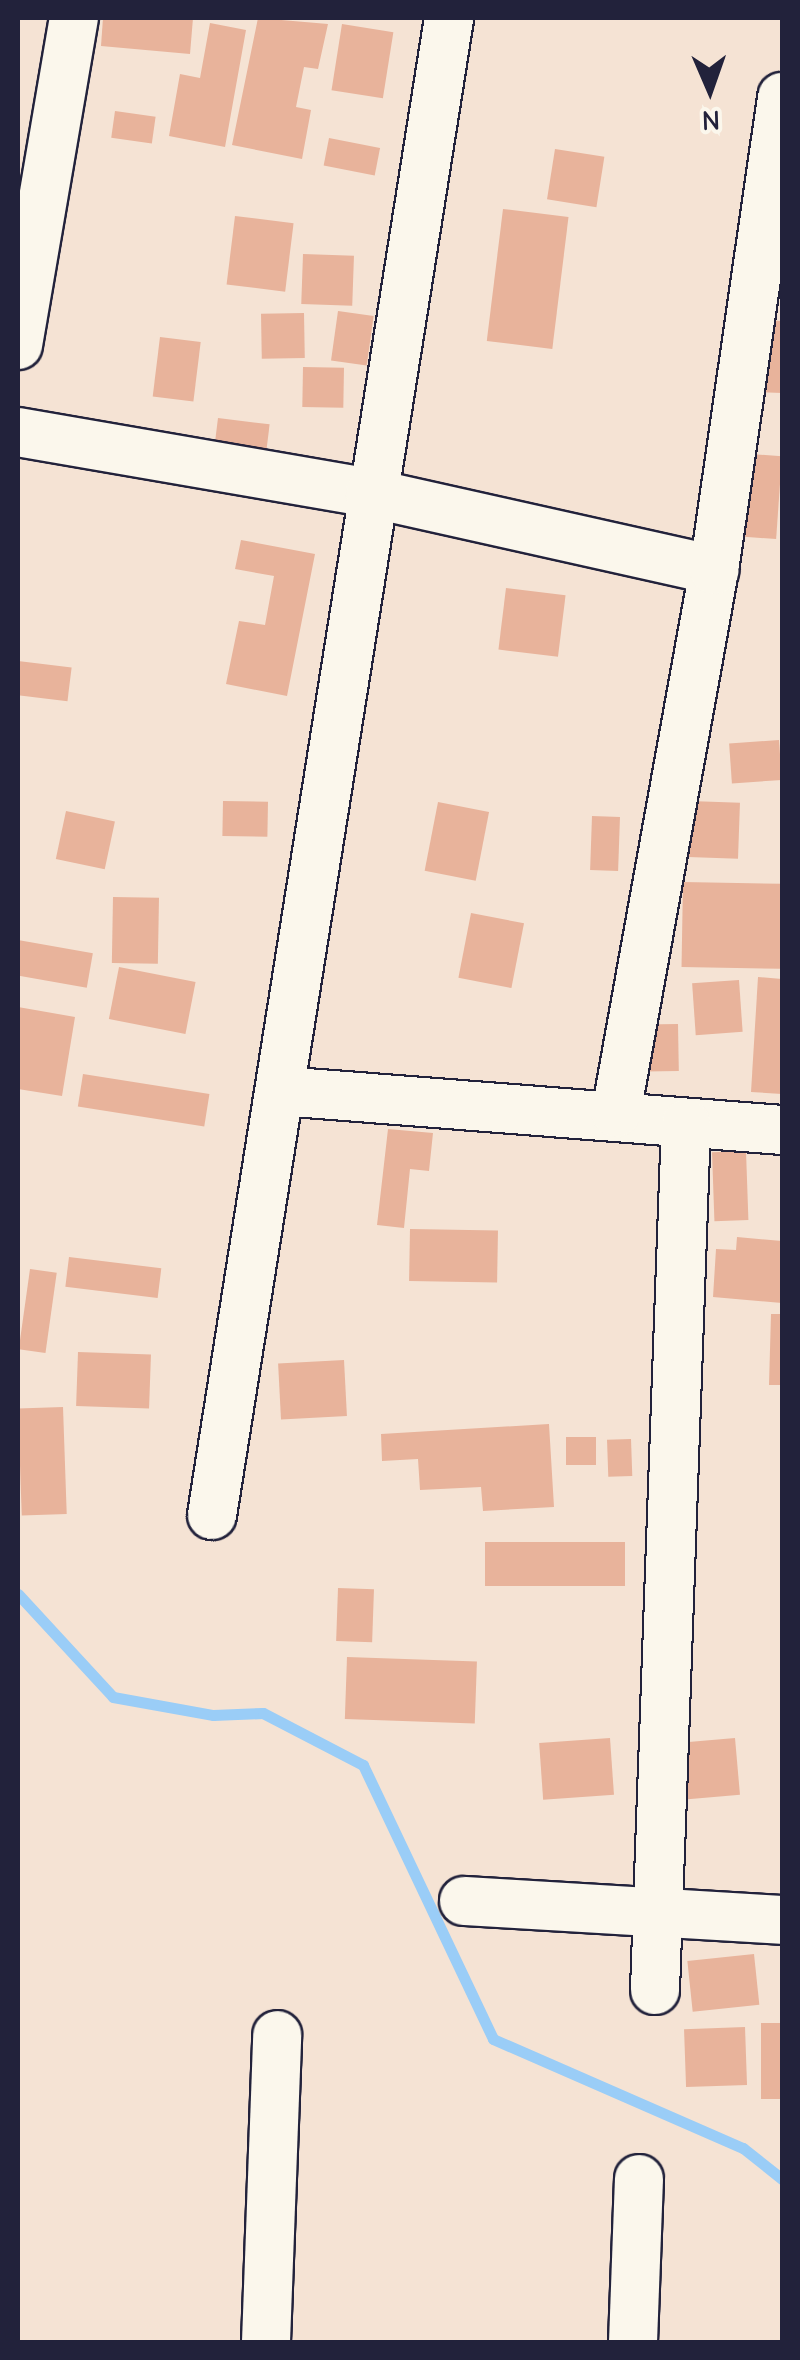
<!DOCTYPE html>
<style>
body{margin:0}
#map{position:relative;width:800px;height:2360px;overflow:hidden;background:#f5e3d4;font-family:"Comic Neue",sans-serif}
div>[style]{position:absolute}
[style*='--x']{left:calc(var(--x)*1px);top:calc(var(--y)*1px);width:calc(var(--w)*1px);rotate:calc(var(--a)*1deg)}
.stream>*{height:11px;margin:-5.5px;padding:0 5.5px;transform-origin:5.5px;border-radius:5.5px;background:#9acdf7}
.building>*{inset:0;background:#e8b39b;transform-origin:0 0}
.roads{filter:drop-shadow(2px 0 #22223b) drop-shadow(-2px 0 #22223b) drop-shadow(0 2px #22223b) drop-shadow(0 -2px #22223b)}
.minor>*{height:48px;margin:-24px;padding:0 24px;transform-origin:24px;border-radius:24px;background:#fbf7ec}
span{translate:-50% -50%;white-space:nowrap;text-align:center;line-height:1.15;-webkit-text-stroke:8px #fbf7ec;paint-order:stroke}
.frame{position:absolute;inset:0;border:20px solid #22223b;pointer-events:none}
.north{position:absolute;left:660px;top:40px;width:100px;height:100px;-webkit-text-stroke:8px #fbf7ec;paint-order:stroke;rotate:178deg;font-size:28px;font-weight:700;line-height:40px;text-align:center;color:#22223b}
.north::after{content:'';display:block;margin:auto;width:35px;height:45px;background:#22223b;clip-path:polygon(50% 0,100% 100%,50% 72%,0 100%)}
</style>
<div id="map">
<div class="stream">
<i style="--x:18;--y:1594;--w:140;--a:47.3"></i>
<i style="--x:113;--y:1697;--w:102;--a:10.2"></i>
<i style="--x:213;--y:1715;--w:50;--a:-2.3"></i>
<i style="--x:263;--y:1713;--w:113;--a:27.5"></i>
<i style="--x:363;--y:1765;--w:303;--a:64.6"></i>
<i style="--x:493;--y:2039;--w:273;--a:23.6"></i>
<i style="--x:743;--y:2148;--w:50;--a:38.5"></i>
</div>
<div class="building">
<i style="clip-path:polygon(103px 18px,193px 18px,190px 54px,101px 46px)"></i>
<i style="clip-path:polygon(258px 18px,328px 24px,318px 69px,304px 67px,296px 107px,311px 110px,302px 159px,232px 145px)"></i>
<i style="clip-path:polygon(210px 23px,246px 30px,225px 147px,169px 136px,180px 74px,200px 78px)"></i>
<i style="left:342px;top:24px;width:52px;height:67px;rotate:9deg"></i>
<i style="left:115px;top:111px;width:41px;height:27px;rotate:8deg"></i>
<i style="left:329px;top:138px;width:52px;height:28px;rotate:11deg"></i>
<i style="left:555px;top:149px;width:50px;height:51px;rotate:9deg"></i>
<i style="left:503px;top:209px;width:66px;height:133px;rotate:7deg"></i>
<i style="left:235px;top:216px;width:59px;height:69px;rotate:7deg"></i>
<i style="left:303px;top:254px;width:51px;height:50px;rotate:2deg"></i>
<i style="left:338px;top:311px;width:36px;height:50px;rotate:8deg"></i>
<i style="left:304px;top:313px;width:45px;height:43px;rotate:89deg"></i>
<i style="clip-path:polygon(763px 320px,782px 321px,782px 393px,758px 392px)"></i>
<i style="left:160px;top:337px;width:41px;height:60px;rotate:7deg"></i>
<i style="left:303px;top:367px;width:41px;height:40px;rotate:1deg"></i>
<i style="left:218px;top:418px;width:52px;height:26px;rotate:7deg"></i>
<i style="left:750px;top:454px;width:32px;height:83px;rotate:4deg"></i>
<i style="clip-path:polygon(241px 540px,315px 554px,287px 696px,226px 684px,239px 621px,265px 625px,274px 576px,235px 569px)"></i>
<i style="left:506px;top:588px;width:60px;height:62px;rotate:7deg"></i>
<i style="left:18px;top:661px;width:54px;height:34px;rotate:7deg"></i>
<i style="left:779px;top:740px;width:40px;height:50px;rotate:86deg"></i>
<i style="left:223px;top:801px;width:45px;height:35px;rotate:1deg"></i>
<i style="left:690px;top:801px;width:50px;height:56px;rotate:2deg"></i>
<i style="left:438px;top:802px;width:52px;height:70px;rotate:11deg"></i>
<i style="left:66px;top:811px;width:50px;height:49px;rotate:12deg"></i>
<i style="left:592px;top:816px;width:28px;height:54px;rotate:2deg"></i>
<i style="left:683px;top:882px;width:99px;height:85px;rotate:1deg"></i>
<i style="left:113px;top:897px;width:46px;height:66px;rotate:1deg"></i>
<i style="left:471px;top:913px;width:54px;height:66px;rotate:11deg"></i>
<i style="left:18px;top:940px;width:76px;height:35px;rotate:10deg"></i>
<i style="left:119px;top:967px;width:78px;height:53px;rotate:11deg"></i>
<i style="clip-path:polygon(758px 977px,782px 979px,782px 1094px,751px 1092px)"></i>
<i style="left:739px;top:980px;width:52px;height:47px;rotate:86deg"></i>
<i style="clip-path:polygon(18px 1007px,75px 1017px,62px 1096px,18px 1089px)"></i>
<i style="left:678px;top:1024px;width:47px;height:34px;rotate:89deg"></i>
<i style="left:83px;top:1074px;width:128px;height:33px;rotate:9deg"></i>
<i style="clip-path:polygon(388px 1129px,433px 1133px,429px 1171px,410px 1169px,404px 1228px,377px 1225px)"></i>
<i style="left:746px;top:1151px;width:69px;height:34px;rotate:88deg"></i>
<i style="left:410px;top:1229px;width:88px;height:52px;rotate:1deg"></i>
<i style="clip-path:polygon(737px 1237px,782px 1241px,782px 1303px,713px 1297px,716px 1249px,736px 1250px)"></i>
<i style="left:69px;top:1257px;width:93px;height:30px;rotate:7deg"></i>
<i style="left:30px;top:1269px;width:27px;height:81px;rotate:8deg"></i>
<i style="clip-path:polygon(771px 1314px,782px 1314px,782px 1385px,769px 1385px)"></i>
<i style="left:78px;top:1352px;width:73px;height:54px;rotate:2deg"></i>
<i style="left:344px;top:1360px;width:56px;height:66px;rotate:87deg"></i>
<i style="left:63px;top:1407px;width:107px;height:45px;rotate:88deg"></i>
<i style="clip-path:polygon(549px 1424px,554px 1507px,483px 1511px,481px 1487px,420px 1490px,418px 1459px,382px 1461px,381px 1434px)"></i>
<i style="left:566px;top:1437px;width:30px;height:28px"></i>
<i style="left:631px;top:1439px;width:37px;height:24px;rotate:88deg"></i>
<i style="left:625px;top:1542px;width:44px;height:140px;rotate:90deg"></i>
<i style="left:338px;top:1588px;width:36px;height:53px;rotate:2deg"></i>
<i style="left:347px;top:1657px;width:130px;height:62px;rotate:2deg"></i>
<i style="left:610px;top:1738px;width:57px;height:71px;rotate:86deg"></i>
<i style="left:735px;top:1738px;width:57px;height:61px;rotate:85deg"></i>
<i style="left:754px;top:1954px;width:51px;height:67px;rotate:84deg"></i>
<i style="left:782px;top:2023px;width:76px;height:21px;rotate:90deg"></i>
<i style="left:745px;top:2027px;width:58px;height:61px;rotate:88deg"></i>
</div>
<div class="roads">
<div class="minor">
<i style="--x:18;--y:345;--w:332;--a:-80.3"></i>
<i style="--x:18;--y:432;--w:357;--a:9.8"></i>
<i style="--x:370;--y:493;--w:353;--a:12.6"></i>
<i style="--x:281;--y:1091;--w:503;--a:4.45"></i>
<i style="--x:616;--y:1113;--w:552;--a:-79.77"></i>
<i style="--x:714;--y:570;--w:478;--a:-81.8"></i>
<i style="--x:212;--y:1515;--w:1516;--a:-81"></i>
<i style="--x:464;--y:1901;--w:319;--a:3.4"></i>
<i style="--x:655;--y:1990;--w:867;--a:-87.95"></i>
<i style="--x:266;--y:2342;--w:307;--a:-87.9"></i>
<i style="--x:633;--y:2342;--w:163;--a:-87.9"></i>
</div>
</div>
<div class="frame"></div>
<div class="north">N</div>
</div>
